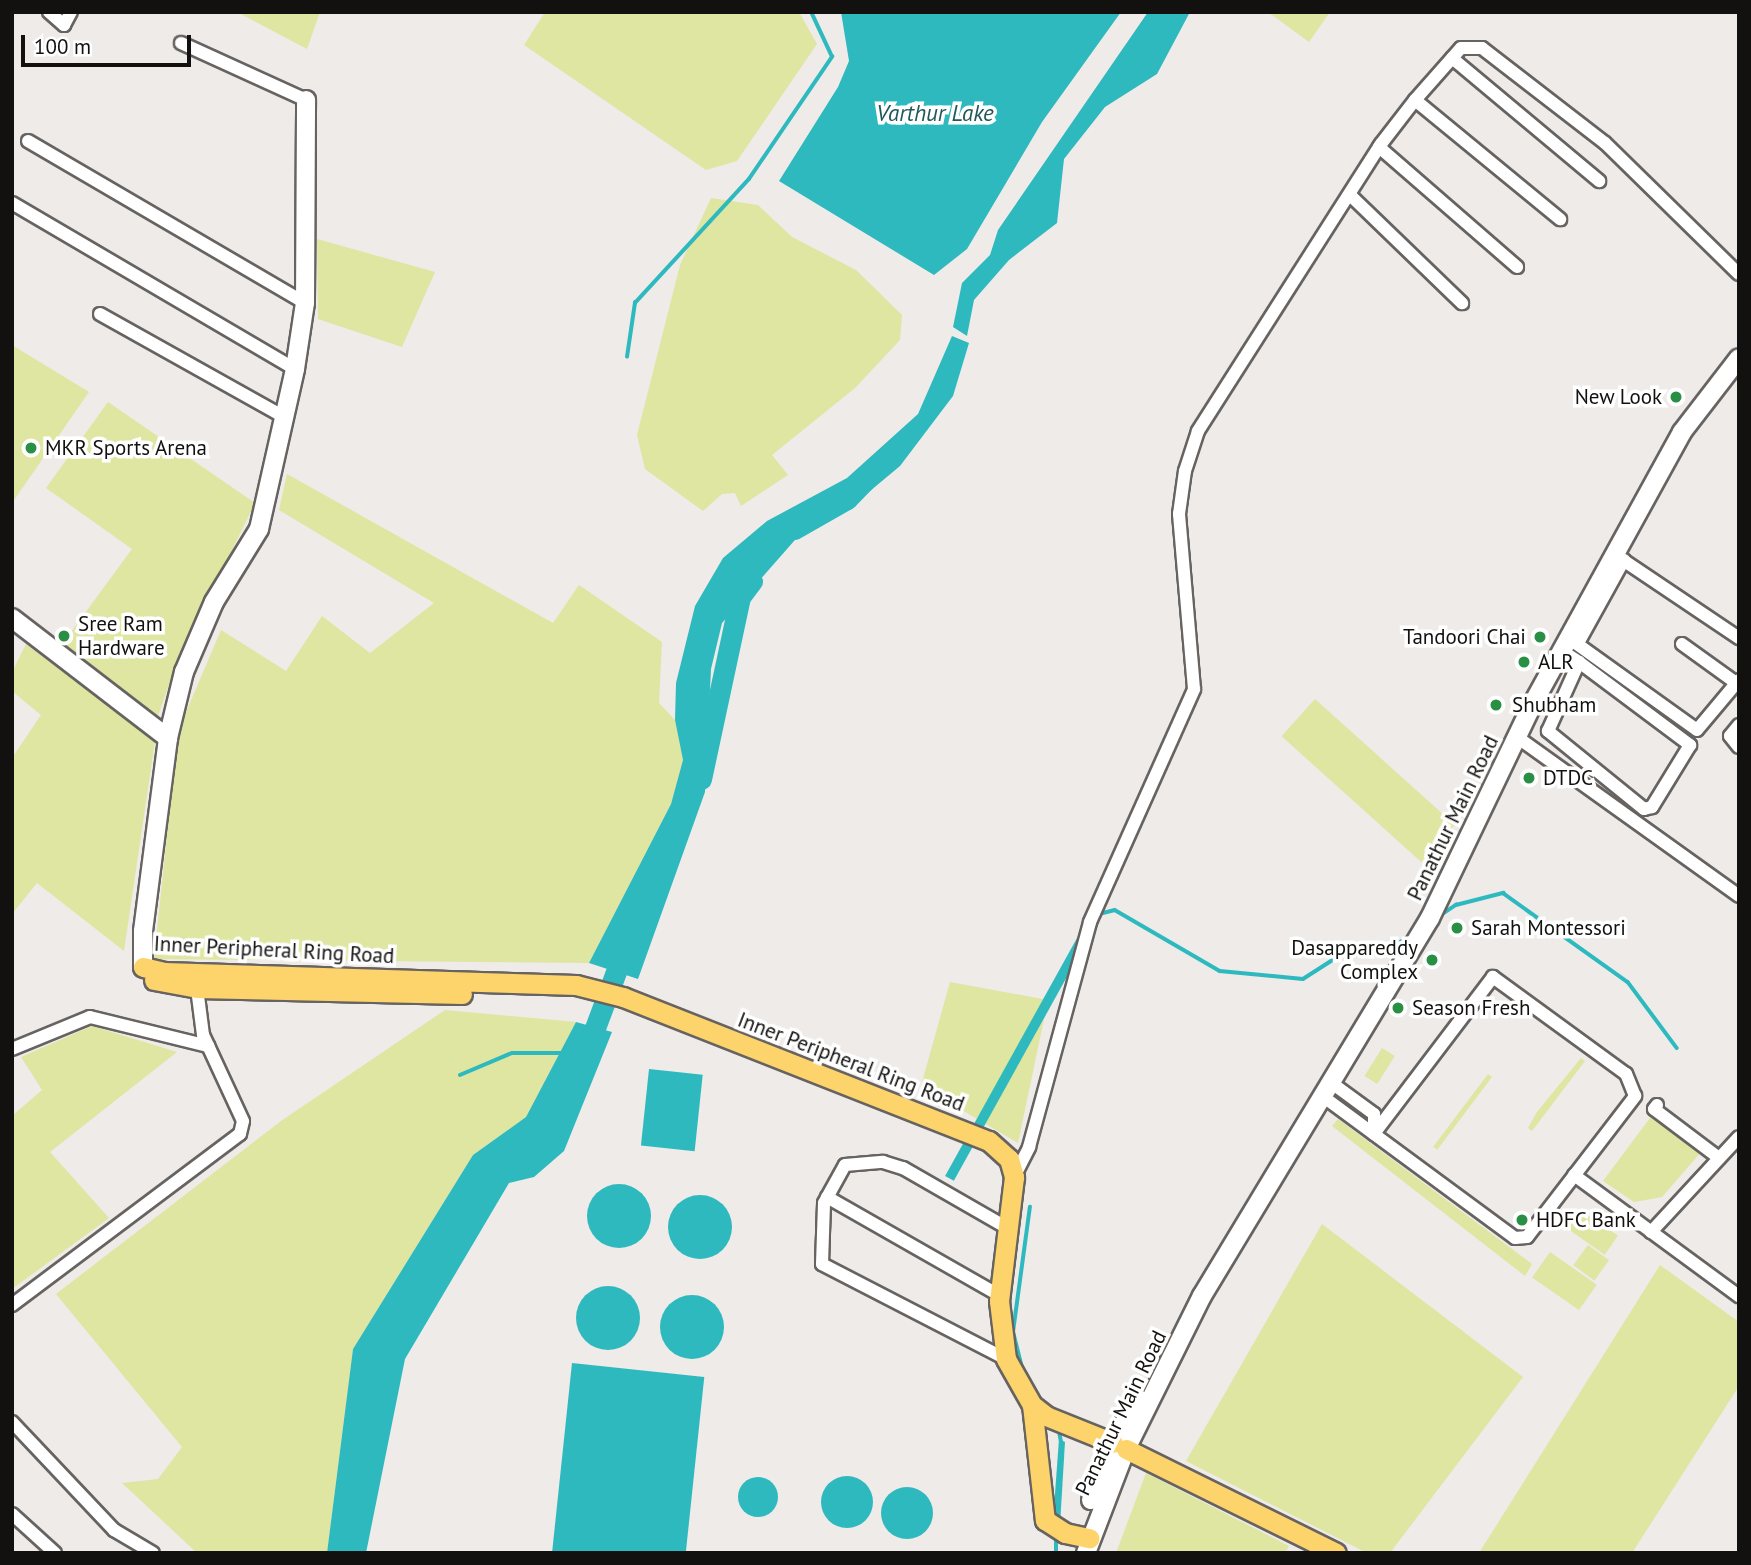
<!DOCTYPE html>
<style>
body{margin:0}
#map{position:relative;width:1751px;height:1565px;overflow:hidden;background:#eeebe9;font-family:"PT Sans",sans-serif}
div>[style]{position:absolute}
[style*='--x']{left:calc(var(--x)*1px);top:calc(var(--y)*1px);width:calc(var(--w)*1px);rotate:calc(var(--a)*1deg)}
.green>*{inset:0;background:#dee6a2;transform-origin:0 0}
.water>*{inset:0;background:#2eb9bf;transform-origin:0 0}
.round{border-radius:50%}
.stream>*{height:3.5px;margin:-1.75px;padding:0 1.75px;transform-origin:1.75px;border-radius:1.75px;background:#2eb9bf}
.river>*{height:21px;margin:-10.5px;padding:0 10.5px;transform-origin:10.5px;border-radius:10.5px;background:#2eb9bf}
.roads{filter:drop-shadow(2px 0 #666361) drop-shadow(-2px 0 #666361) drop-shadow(0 2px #666361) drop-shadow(0 -2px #666361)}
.street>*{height:12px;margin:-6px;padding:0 6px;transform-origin:6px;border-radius:6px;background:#fff}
.secondary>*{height:18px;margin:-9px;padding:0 9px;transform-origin:9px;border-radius:9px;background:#fff}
.primary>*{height:19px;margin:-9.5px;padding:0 9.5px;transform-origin:9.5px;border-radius:9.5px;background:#fdd36b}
.dots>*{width:19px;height:19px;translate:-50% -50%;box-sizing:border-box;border:4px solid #fff;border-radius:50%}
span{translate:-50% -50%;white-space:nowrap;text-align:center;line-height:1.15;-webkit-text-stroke:7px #fff;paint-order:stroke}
.poi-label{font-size:21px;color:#121110}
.right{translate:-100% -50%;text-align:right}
.left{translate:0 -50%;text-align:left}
.street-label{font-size:21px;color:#121110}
.water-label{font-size:23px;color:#21585b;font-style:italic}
.frame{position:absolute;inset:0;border:14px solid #121110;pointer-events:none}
.scale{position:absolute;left:21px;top:35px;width:170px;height:32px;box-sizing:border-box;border:4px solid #121110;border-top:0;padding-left:9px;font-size:21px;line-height:24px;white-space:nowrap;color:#121110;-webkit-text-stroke:5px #fff;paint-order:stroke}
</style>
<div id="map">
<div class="green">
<i style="clip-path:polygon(237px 12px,320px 12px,307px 49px)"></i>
<i style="clip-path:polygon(545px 12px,799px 12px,817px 44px,737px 161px,706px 170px,524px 45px)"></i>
<i style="clip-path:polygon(1268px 12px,1330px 12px,1309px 42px)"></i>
<i style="clip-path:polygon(711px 198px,758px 205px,792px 237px,856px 270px,902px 315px,900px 340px,855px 388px,772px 455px,788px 475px,741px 506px,735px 493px,722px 494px,703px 511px,645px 469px,637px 435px,680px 265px)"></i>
<i style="clip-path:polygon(317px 239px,435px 272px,402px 347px,318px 319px)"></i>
<i style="clip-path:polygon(12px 345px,89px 392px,12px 503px)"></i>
<i style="clip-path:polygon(108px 402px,255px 503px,175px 667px,158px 716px,63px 643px,132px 549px,46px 488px)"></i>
<i style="clip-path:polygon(287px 474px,553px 623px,579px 585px,662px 642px,659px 703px,675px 720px,683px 760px,671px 804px,589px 963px,154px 959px,178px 731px,221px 630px,286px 671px,322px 616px,370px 653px,434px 603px,279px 510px)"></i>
<i style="clip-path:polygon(26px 644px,155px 741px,124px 951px,37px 883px,12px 914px,12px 758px,41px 715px,12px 691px,12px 672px)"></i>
<i style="left:1315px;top:699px;width:188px;height:50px;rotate:42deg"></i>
<i style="clip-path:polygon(950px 982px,1048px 1000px,1018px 1143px,921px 1086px)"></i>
<i style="clip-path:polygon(445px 1010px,576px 1022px,526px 1117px,473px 1155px,353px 1349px,327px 1553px,197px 1553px,122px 1483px,158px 1479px,182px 1447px,56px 1294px,281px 1121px)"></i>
<i style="clip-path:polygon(92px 1026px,177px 1052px,50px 1152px,109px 1218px,12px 1289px,12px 1116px,42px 1090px,21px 1057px)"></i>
<i style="left:1382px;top:1048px;width:15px;height:33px;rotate:32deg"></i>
<i style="clip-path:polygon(1581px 1058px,1585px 1061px,1532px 1131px,1528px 1128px,1537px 1112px)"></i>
<i style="left:1488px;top:1074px;width:5px;height:91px;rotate:37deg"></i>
<i style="clip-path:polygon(1653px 1114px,1702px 1151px,1662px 1197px,1634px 1202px,1603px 1181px)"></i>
<i style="clip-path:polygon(1338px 1119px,1532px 1264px,1525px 1276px,1332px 1126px)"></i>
<i style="left:1581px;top:1210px;width:45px;height:23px;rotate:35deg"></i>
<i style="clip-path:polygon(1322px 1224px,1523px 1377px,1390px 1553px,1367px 1553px,1186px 1461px)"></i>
<i style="left:1588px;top:1245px;width:26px;height:25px;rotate:36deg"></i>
<i style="left:1550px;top:1252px;width:57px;height:31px;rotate:35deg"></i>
<i style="clip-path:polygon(1660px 1265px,1739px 1322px,1739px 1386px,1632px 1553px,1479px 1553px)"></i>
<i style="clip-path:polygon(1146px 1473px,1289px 1546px,1285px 1553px,1116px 1553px)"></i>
</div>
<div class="water">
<i style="clip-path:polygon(841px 12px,1121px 12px,1042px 122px,967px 249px,934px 275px,779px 181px,838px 87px,849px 61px)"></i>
<i style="clip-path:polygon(1148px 12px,1190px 12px,1157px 74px,1105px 107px,1064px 159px,1057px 223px,1009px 260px,974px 300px,967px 336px,953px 327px,962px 283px,990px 255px,998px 230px)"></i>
<i style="clip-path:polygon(952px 336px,969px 343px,953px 396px,900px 466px,870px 491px,823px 508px,722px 623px,711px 669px,705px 792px,638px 979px,589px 963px,671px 804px,683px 760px,675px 720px,676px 683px,695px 606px,723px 558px,767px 521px,847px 478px,918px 414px)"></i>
<i style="left:1092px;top:911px;width:10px;height:303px;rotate:29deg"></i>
<i style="clip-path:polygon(576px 1022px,612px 1032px,564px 1151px,534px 1177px,509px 1183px,405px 1359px,366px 1553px,327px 1553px,353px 1349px,473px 1155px,526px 1117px)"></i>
<i style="left:649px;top:1069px;width:54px;height:77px;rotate:6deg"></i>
<i class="round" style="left:587px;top:1184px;width:64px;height:64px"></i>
<i class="round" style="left:668px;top:1195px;width:64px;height:64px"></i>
<i class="round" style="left:576px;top:1286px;width:64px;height:64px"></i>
<i class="round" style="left:660px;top:1295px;width:64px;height:64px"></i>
<i style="left:572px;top:1363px;width:133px;height:191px;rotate:6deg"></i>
<i style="clip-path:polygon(1059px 1439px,1065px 1442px,1060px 1525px,1053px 1521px)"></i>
<i class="round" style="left:821px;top:1476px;width:52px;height:52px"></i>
<i class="round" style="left:738px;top:1477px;width:40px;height:40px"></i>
<i class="round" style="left:881px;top:1487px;width:52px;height:52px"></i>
</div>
<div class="stream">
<i style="--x:627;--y:357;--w:55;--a:-81.6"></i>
<i style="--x:635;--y:303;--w:168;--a:-47.4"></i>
<i style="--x:749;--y:179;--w:148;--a:-55.8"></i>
<i style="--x:832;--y:57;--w:50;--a:-115"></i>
<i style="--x:1099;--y:914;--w:16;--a:-14"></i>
<i style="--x:1115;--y:910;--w:121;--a:30.2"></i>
<i style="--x:1220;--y:971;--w:83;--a:5.5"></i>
<i style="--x:1303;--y:979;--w:43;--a:-32.6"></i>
<i style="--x:1339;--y:956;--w:42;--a:-2.7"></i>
<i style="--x:1381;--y:954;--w:36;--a:-32"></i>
<i style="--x:1438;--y:917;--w:22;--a:-34"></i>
<i style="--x:1456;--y:905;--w:49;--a:-14.3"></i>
<i style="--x:1503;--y:893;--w:153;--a:35.5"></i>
<i style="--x:1628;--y:982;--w:82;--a:53.4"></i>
<i style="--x:460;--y:1075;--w:56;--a:-22.9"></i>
<i style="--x:512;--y:1053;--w:50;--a:0"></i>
<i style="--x:1023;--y:1372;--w:41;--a:-104"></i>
<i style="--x:1013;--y:1332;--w:126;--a:-82.3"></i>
<i style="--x:1059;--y:1429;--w:15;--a:79"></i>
<i style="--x:1056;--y:1553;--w:18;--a:-90"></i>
</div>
<div class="river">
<i style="--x:794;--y:529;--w:61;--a:-29.5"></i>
<i style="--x:847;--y:499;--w:29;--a:-46"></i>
<i style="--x:701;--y:779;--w:186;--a:-77.9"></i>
<i style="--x:740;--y:597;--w:20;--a:-53"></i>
<i style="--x:586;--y:1052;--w:114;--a:-69.5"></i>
</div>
<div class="roads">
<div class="street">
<i style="--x:49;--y:12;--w:20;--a:41"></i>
<i style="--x:64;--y:25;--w:15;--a:-62"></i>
<i style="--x:181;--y:43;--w:137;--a:24.5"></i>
<i style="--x:1452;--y:58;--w:192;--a:39.9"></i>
<i style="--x:1415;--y:100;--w:188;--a:39.4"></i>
<i style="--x:28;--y:141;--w:321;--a:30.3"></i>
<i style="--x:1379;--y:147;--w:183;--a:41"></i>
<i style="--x:1350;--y:195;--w:156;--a:44"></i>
<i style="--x:12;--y:203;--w:328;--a:30.4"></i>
<i style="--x:100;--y:314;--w:211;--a:29.2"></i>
<i style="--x:1614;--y:554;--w:151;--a:33.9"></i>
<i style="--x:1570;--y:639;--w:156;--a:35.6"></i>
<i style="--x:1697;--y:730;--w:65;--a:-50"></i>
<i style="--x:1578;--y:643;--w:95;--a:-61"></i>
<i style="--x:1682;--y:644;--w:67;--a:35.8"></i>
<i style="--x:1562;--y:651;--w:20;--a:33"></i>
<i style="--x:1579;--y:662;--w:139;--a:36.8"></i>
<i style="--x:1690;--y:745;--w:73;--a:121.5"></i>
<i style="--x:1652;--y:807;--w:8;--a:166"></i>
<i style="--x:1644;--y:809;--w:124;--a:-140.9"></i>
<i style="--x:1548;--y:731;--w:76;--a:-65.8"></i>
<i style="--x:1739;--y:725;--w:14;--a:129"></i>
<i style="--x:1730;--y:736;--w:14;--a:51"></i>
<i style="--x:1517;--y:737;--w:273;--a:35.6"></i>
<i style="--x:12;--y:1049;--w:84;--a:-22.3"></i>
<i style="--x:90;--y:1017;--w:122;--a:13.8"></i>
<i style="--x:1329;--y:1081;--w:56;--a:36.3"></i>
<i style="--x:1374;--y:1114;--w:19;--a:90"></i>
<i style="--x:1321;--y:1095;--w:241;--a:36.4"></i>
<i style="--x:1515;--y:1238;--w:12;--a:-5"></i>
<i style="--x:1527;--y:1237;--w:178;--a:-52.5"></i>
<i style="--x:1635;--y:1096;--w:24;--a:-112"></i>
<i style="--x:1626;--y:1074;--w:165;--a:-143.9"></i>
<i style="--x:1493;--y:977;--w:197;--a:127.2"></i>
<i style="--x:1657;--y:1105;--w:5;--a:127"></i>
<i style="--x:1654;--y:1109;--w:81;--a:37"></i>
<i style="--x:1574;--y:1175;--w:205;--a:36.3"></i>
<i style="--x:1014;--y:1177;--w:34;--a:-63"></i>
<i style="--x:1029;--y:1147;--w:233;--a:-74.8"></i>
<i style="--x:1090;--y:922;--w:255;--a:-65.9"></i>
<i style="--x:1194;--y:689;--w:176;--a:-94.9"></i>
<i style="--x:1179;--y:514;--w:43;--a:-82.1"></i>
<i style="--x:1185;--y:471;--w:42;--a:-72"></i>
<i style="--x:1198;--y:431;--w:340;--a:-57.5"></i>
<i style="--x:1381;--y:144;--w:56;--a:-52.3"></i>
<i style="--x:1415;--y:100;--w:69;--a:-48.5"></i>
<i style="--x:1461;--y:48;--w:21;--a:0"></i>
<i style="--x:1482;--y:48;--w:155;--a:37.7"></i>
<i style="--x:1605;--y:143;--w:187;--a:44.4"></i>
<i style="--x:827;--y:1197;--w:198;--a:29.7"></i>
<i style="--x:1651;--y:1232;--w:129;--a:-47.2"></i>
<i style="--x:12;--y:1305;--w:285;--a:-36.9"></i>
<i style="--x:240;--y:1134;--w:13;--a:-77"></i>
<i style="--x:243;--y:1121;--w:95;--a:-114.9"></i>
<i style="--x:203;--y:1035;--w:47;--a:-97.3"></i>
<i style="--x:1006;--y:1359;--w:207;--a:-152.7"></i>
<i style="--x:822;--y:1264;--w:61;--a:-88.1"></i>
<i style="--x:824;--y:1203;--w:43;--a:-61.1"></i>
<i style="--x:845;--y:1165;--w:38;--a:-5"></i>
<i style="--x:883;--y:1162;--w:21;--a:17"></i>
<i style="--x:903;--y:1168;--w:122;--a:29.9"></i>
<i style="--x:12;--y:1422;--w:149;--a:46.6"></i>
<i style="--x:114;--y:1530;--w:45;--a:30.5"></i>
<i style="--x:12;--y:1514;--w:58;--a:42.2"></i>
</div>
<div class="secondary">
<i style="--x:12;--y:618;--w:197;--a:37.6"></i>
<i style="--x:143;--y:967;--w:36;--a:-90"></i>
<i style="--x:143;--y:931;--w:195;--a:-82.6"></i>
<i style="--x:168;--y:738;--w:68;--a:-76.4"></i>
<i style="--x:184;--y:672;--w:76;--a:-66.8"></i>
<i style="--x:214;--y:602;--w:86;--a:-58.3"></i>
<i style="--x:259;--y:529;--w:164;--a:-77.3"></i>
<i style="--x:295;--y:369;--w:67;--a:-81.4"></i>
<i style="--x:305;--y:303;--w:203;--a:-89.7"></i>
<i style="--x:1091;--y:1500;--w:61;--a:-68.9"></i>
<i style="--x:1113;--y:1443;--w:51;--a:-60.9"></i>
<i style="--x:1086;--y:1553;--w:111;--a:-69"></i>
<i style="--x:1126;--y:1449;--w:171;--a:-63.6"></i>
<i style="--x:1202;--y:1296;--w:441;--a:-58.9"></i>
<i style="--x:1430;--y:918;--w:236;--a:-64.4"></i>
<i style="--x:1532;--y:705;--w:311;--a:-61.2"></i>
<i style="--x:1682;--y:432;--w:93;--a:-52.4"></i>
</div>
<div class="primary">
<i style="--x:143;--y:967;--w:22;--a:13"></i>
<i style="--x:164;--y:972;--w:412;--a:1.8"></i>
<i style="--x:576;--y:985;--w:49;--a:14.3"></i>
<i style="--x:623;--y:997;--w:393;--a:21.5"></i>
<i style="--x:989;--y:1141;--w:27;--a:42"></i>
<i style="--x:1009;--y:1159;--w:19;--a:74"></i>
<i style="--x:1014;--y:1177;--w:125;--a:96.9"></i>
<i style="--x:999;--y:1301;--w:58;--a:83.1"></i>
<i style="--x:1006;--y:1359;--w:53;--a:60.5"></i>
<i style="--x:1032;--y:1405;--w:18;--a:38"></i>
<i style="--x:1046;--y:1416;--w:72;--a:21.9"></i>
<i style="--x:154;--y:980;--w:44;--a:10.5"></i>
<i style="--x:197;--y:988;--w:265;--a:1.3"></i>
<i style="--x:1032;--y:1405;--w:116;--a:83.6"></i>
<i style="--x:1045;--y:1520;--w:24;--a:33"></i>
<i style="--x:1065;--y:1533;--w:25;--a:12"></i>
<i style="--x:1126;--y:1449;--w:234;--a:26.3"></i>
</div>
</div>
<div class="dots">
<i style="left:1676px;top:397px;background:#298f45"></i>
<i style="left:31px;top:448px;background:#298f45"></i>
<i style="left:64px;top:636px;background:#298f45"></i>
<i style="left:1540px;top:637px;background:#298f45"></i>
<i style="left:1524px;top:662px;background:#298f45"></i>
<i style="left:1496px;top:705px;background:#298f45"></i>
<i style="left:1529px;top:778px;background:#298f45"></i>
<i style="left:1457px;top:928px;background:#298f45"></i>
<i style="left:1432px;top:960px;background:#298f45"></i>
<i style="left:1398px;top:1008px;background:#298f45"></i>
<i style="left:1522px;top:1220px;background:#298f45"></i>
</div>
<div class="poi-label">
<span class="right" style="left:1662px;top:397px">New Look</span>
<span class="left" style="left:45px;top:448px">MKR Sports Arena</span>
<span class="left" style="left:78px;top:636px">Sree Ram<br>Hardware</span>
<span class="right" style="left:1526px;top:637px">Tandoori Chai</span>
<span class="left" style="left:1538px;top:662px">ALR</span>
<span class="left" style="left:1512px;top:705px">Shubham</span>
<span class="left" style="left:1543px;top:778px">DTDC</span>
<span class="left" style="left:1471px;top:928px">Sarah Montessori</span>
<span class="right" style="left:1418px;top:960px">Dasappareddy<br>Complex</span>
<span class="left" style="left:1412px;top:1008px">Season Fresh</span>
<span class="left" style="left:1536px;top:1220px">HDFC Bank</span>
</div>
<div class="street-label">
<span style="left:1453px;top:818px;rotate:-64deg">Panathur Main Road</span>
<span style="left:274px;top:950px;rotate:3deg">Inner Peripheral Ring Road</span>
<span style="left:851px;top:1062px;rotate:21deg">Inner Peripheral Ring Road</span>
<span style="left:1121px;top:1413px;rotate:-64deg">Panathur Main Road</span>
</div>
<div class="water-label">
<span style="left:935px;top:113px">Varthur Lake</span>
</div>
<div class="frame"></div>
<div class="scale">100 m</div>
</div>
